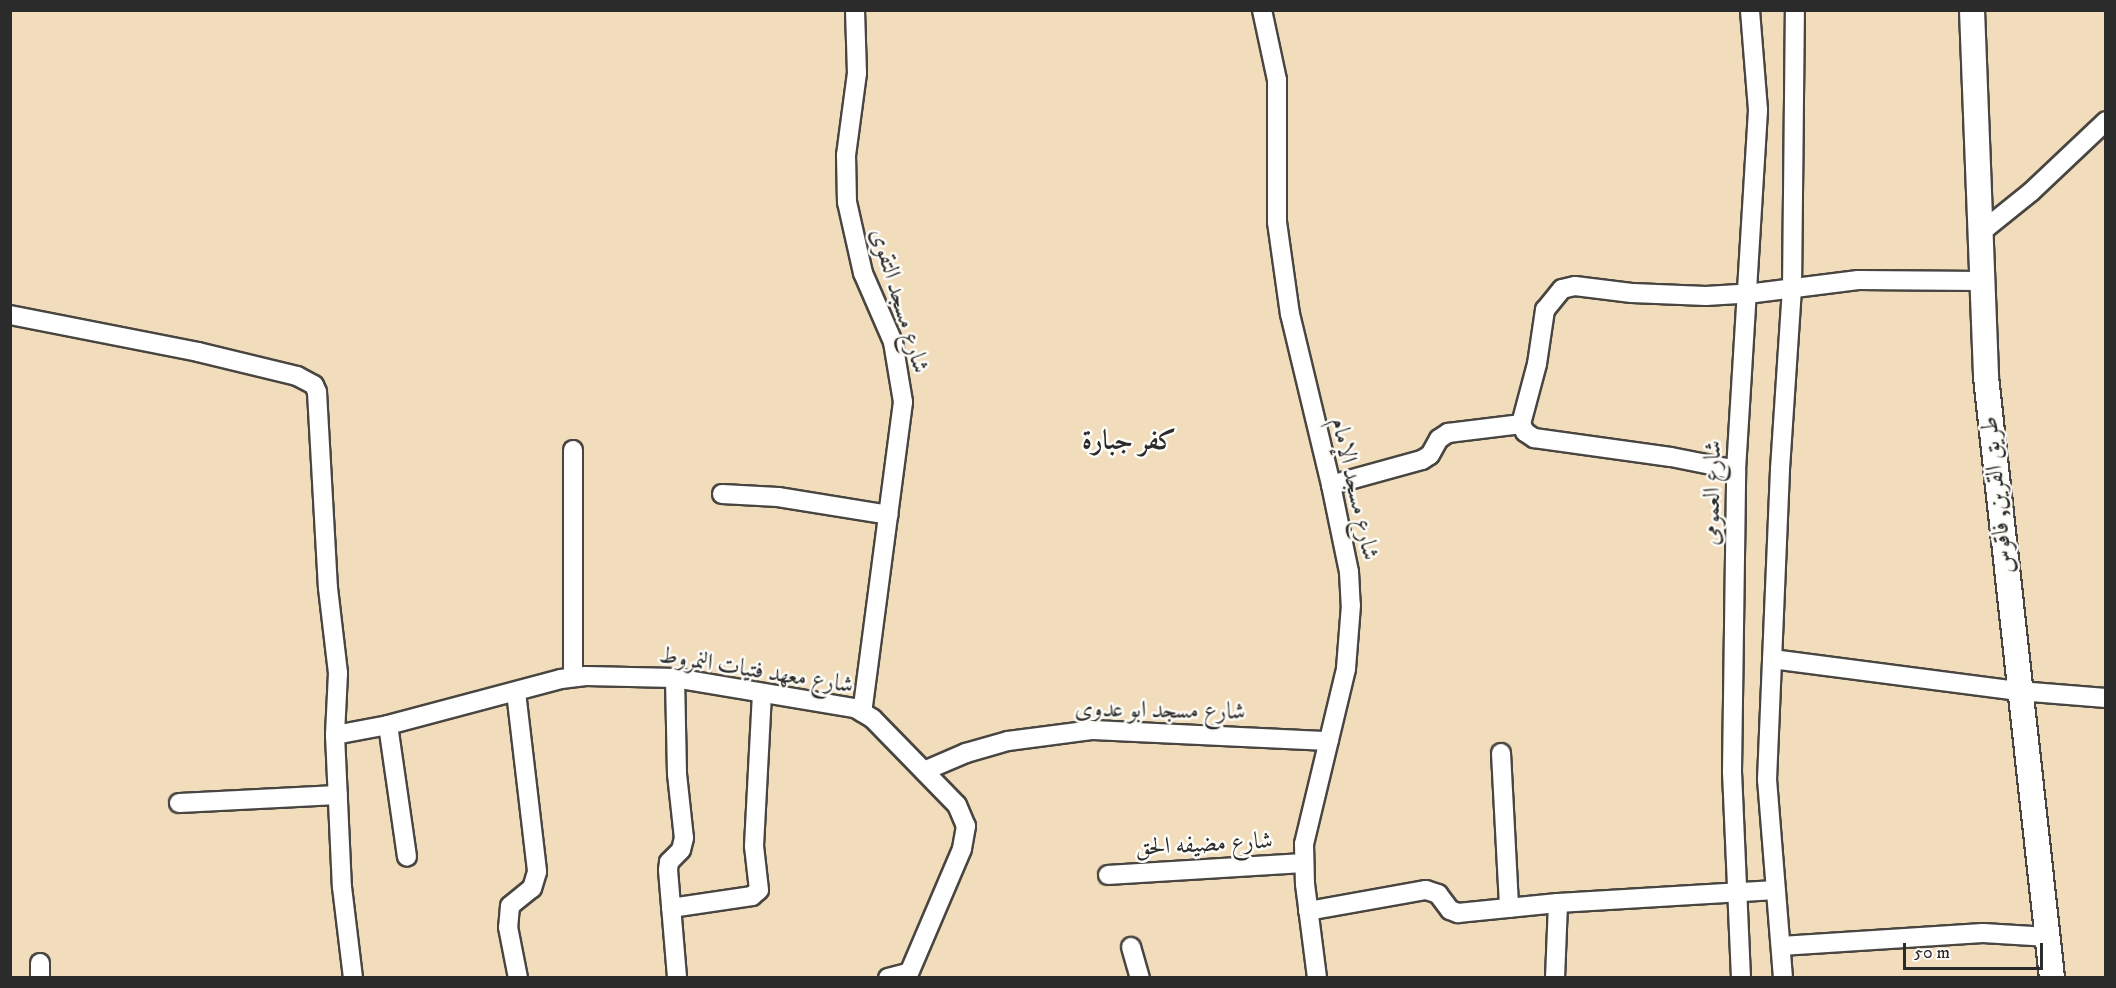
<!DOCTYPE html>
<meta charset="utf-8">
<style>
body{margin:0}
#map{position:relative;width:2116px;height:988px;overflow:hidden;background:#f1dcbb;font-family:"IM FELL DW Pica",Amiri,serif}
div>[style]{position:absolute}
[style*='--x']{left:calc(var(--x)*1px);top:calc(var(--y)*1px);width:calc(var(--w)*1px);rotate:calc(var(--a)*1deg)}
.roads{filter:drop-shadow(2px 0 #494641) drop-shadow(-2px 0 #494641) drop-shadow(0 2px #494641) drop-shadow(0 -2px #494641)}
.minor>*{height:18px;margin:-9px;padding:0 9px;transform-origin:9px;border-radius:9px;background:#fff}
.tertiary>*{height:24px;margin:-12px;padding:0 12px;transform-origin:12px;border-radius:12px;background:#fff}
span{translate:-50% -50%;white-space:nowrap;text-align:center;line-height:1.15;-webkit-text-stroke:5px #fdfcf7;paint-order:stroke}
.street-label{font-size:24px;color:#2b2b2b}
.quarter-label{font-size:27px;color:#2b2b2b;font-weight:700}
.frame{position:absolute;inset:0;border:12px solid #2b2b2b;pointer-events:none}
.scale{position:absolute;left:1903px;top:943px;width:140px;height:27px;box-sizing:border-box;border:3px solid #2b2b2b;border-top:0;padding-left:8px;font-size:18px;line-height:21px;white-space:nowrap;color:#2b2b2b;-webkit-text-stroke:4px #fdfcf7;paint-order:stroke}
</style>
<div id="map">
<div class="roads">
<div class="minor">
<i style="--x:855;--y:10;--w:63;--a:88.2"></i>
<i style="--x:857;--y:73;--w:83;--a:97.6"></i>
<i style="--x:846;--y:155;--w:47;--a:88.8"></i>
<i style="--x:847;--y:202;--w:73;--a:77.3"></i>
<i style="--x:863;--y:273;--w:75;--a:66.5"></i>
<i style="--x:893;--y:342;--w:61;--a:80.5"></i>
<i style="--x:903;--y:402;--w:313;--a:97.5"></i>
<i style="--x:1262;--y:10;--w:72;--a:77.9"></i>
<i style="--x:1277;--y:80;--w:142;--a:90"></i>
<i style="--x:1277;--y:222;--w:93;--a:82"></i>
<i style="--x:1290;--y:314;--w:176;--a:76.5"></i>
<i style="--x:1331;--y:485;--w:89;--a:78.3"></i>
<i style="--x:1349;--y:572;--w:33;--a:87"></i>
<i style="--x:1351;--y:605;--w:64;--a:94.5"></i>
<i style="--x:1346;--y:669;--w:180;--a:103.5"></i>
<i style="--x:1304;--y:844;--w:40;--a:88.6"></i>
<i style="--x:1305;--y:884;--w:95;--a:82.7"></i>
<i style="--x:1980;--y:233;--w:65;--a:-38.8"></i>
<i style="--x:2031;--y:192;--w:103;--a:-43.4"></i>
<i style="--x:10;--y:315;--w:192;--a:11.1"></i>
<i style="--x:198;--y:352;--w:102;--a:13.6"></i>
<i style="--x:297;--y:376;--w:19;--a:28"></i>
<i style="--x:314;--y:385;--w:8;--a:67"></i>
<i style="--x:317;--y:392;--w:196;--a:86.8"></i>
<i style="--x:328;--y:588;--w:86;--a:83.3"></i>
<i style="--x:338;--y:673;--w:62;--a:92.8"></i>
<i style="--x:335;--y:735;--w:152;--a:87.4"></i>
<i style="--x:342;--y:887;--w:92;--a:83.1"></i>
<i style="--x:1521;--y:424;--w:9;--a:63"></i>
<i style="--x:1525;--y:432;--w:11;--a:34"></i>
<i style="--x:1534;--y:438;--w:138;--a:7.9"></i>
<i style="--x:1671;--y:457;--w:66;--a:11.3"></i>
<i style="--x:573;--y:450;--w:227;--a:90"></i>
<i style="--x:1331;--y:485;--w:94;--a:-15.4"></i>
<i style="--x:1422;--y:460;--w:9;--a:-32"></i>
<i style="--x:1430;--y:455;--w:18;--a:-61"></i>
<i style="--x:1439;--y:439;--w:11;--a:-34"></i>
<i style="--x:1448;--y:433;--w:74;--a:-7"></i>
<i style="--x:1521;--y:424;--w:62;--a:-75.1"></i>
<i style="--x:1537;--y:364;--w:55;--a:-81.6"></i>
<i style="--x:1545;--y:310;--w:27;--a:-51"></i>
<i style="--x:1562;--y:289;--w:13;--a:-13"></i>
<i style="--x:1575;--y:286;--w:57;--a:7"></i>
<i style="--x:1632;--y:293;--w:74;--a:2.3"></i>
<i style="--x:1706;--y:296;--w:49;--a:-3.5"></i>
<i style="--x:1755;--y:293;--w:104;--a:-7.2"></i>
<i style="--x:1858;--y:280;--w:124;--a:0.5"></i>
<i style="--x:722;--y:494;--w:56;--a:3.1"></i>
<i style="--x:778;--y:497;--w:112;--a:9.2"></i>
<i style="--x:1772;--y:659;--w:249;--a:7.4"></i>
<i style="--x:2019;--y:691;--w:87;--a:4.6"></i>
<i style="--x:675;--y:678;--w:96;--a:88.8"></i>
<i style="--x:677;--y:774;--w:64;--a:83.8"></i>
<i style="--x:684;--y:838;--w:12;--a:104"></i>
<i style="--x:681;--y:850;--w:17;--a:135"></i>
<i style="--x:669;--y:862;--w:8;--a:97"></i>
<i style="--x:668;--y:870;--w:108;--a:85.2"></i>
<i style="--x:516;--y:692;--w:181;--a:83.3"></i>
<i style="--x:537;--y:872;--w:17;--a:107"></i>
<i style="--x:532;--y:888;--w:28;--a:141"></i>
<i style="--x:510;--y:906;--w:21;--a:95"></i>
<i style="--x:508;--y:927;--w:52;--a:78.9"></i>
<i style="--x:388;--y:725;--w:133;--a:81.8"></i>
<i style="--x:335;--y:735;--w:54;--a:-10.7"></i>
<i style="--x:388;--y:725;--w:179;--a:-14.9"></i>
<i style="--x:561;--y:679;--w:25;--a:-7"></i>
<i style="--x:586;--y:676;--w:89;--a:1.3"></i>
<i style="--x:675;--y:678;--w:182;--a:9.5"></i>
<i style="--x:855;--y:708;--w:21;--a:31"></i>
<i style="--x:873;--y:719;--w:120;--a:45.7"></i>
<i style="--x:957;--y:805;--w:23;--a:67"></i>
<i style="--x:966;--y:826;--w:23;--a:100"></i>
<i style="--x:962;--y:849;--w:140;--a:113.1"></i>
<i style="--x:1501;--y:753;--w:155;--a:87"></i>
<i style="--x:924;--y:771;--w:46;--a:-23.2"></i>
<i style="--x:966;--y:753;--w:44;--a:-15.9"></i>
<i style="--x:1008;--y:741;--w:86;--a:-7.4"></i>
<i style="--x:1093;--y:730;--w:236;--a:2.7"></i>
<i style="--x:179;--y:803;--w:159;--a:-2.9"></i>
<i style="--x:1108;--y:875;--w:195;--a:-3.5"></i>
<i style="--x:671;--y:908;--w:82;--a:-8.4"></i>
<i style="--x:752;--y:896;--w:9;--a:-41"></i>
<i style="--x:759;--y:890;--w:44;--a:-96.5"></i>
<i style="--x:754;--y:846;--w:153;--a:-87"></i>
<i style="--x:1308;--y:911;--w:120;--a:-10.1"></i>
<i style="--x:1426;--y:890;--w:13;--a:18"></i>
<i style="--x:1438;--y:894;--w:20;--a:53"></i>
<i style="--x:1450;--y:910;--w:9;--a:21"></i>
<i style="--x:1458;--y:913;--w:100;--a:-5.7"></i>
<i style="--x:1558;--y:903;--w:218;--a:-3.4"></i>
<i style="--x:1781;--y:946;--w:202;--a:-3.7"></i>
<i style="--x:1983;--y:933;--w:66;--a:3.5"></i>
<i style="--x:1131;--y:947;--w:32;--a:74"></i>
<i style="--x:40;--y:963;--w:15;--a:90"></i>
<i style="--x:888;--y:978;--w:20;--a:-15"></i>
<i style="--x:1555;--y:978;--w:75;--a:-87.7"></i>
<i style="--x:1741;--y:978;--w:207;--a:-92.5"></i>
<i style="--x:1732;--y:771;--w:301;--a:-89.2"></i>
<i style="--x:1736;--y:470;--w:361;--a:-86.5"></i>
<i style="--x:1758;--y:110;--w:100;--a:-94.6"></i>
<i style="--x:1783;--y:978;--w:199;--a:-94.6"></i>
<i style="--x:1767;--y:780;--w:311;--a:-87.6"></i>
<i style="--x:1780;--y:469;--w:180;--a:-86.2"></i>
<i style="--x:1792;--y:289;--w:279;--a:-89.4"></i>
</div>
<div class="tertiary">
<i style="--x:1972;--y:10;--w:367;--a:87.8"></i>
<i style="--x:1986;--y:377;--w:605;--a:83.73"></i>
</div>
</div>
<div class="street-label">
<span style="left:899px;top:301px;rotate:73deg">شارع مسجد التقوى</span>
<span style="left:1354px;top:489px;rotate:77deg">شارع مسجد الإمام</span>
<span style="left:1713px;top:493px;rotate:-89deg">شارع العمومى</span>
<span style="left:1998px;top:495px;rotate:-96deg">طريق القرين, فاقوس</span>
<span style="left:756px;top:671px;rotate:9deg">شارع معهد فتيات النمروط</span>
<span style="left:1160px;top:711px;rotate:1deg">شارع مسجد ابو عدوى</span>
<span style="left:1204px;top:845px;rotate:-3deg">شارع مضيفه الحق</span>
</div>
<div class="quarter-label">
<span style="left:1129px;top:442px">كفر جبارة</span>
</div>
<div class="frame"></div>
<div class="scale">50 m</div>
</div>
